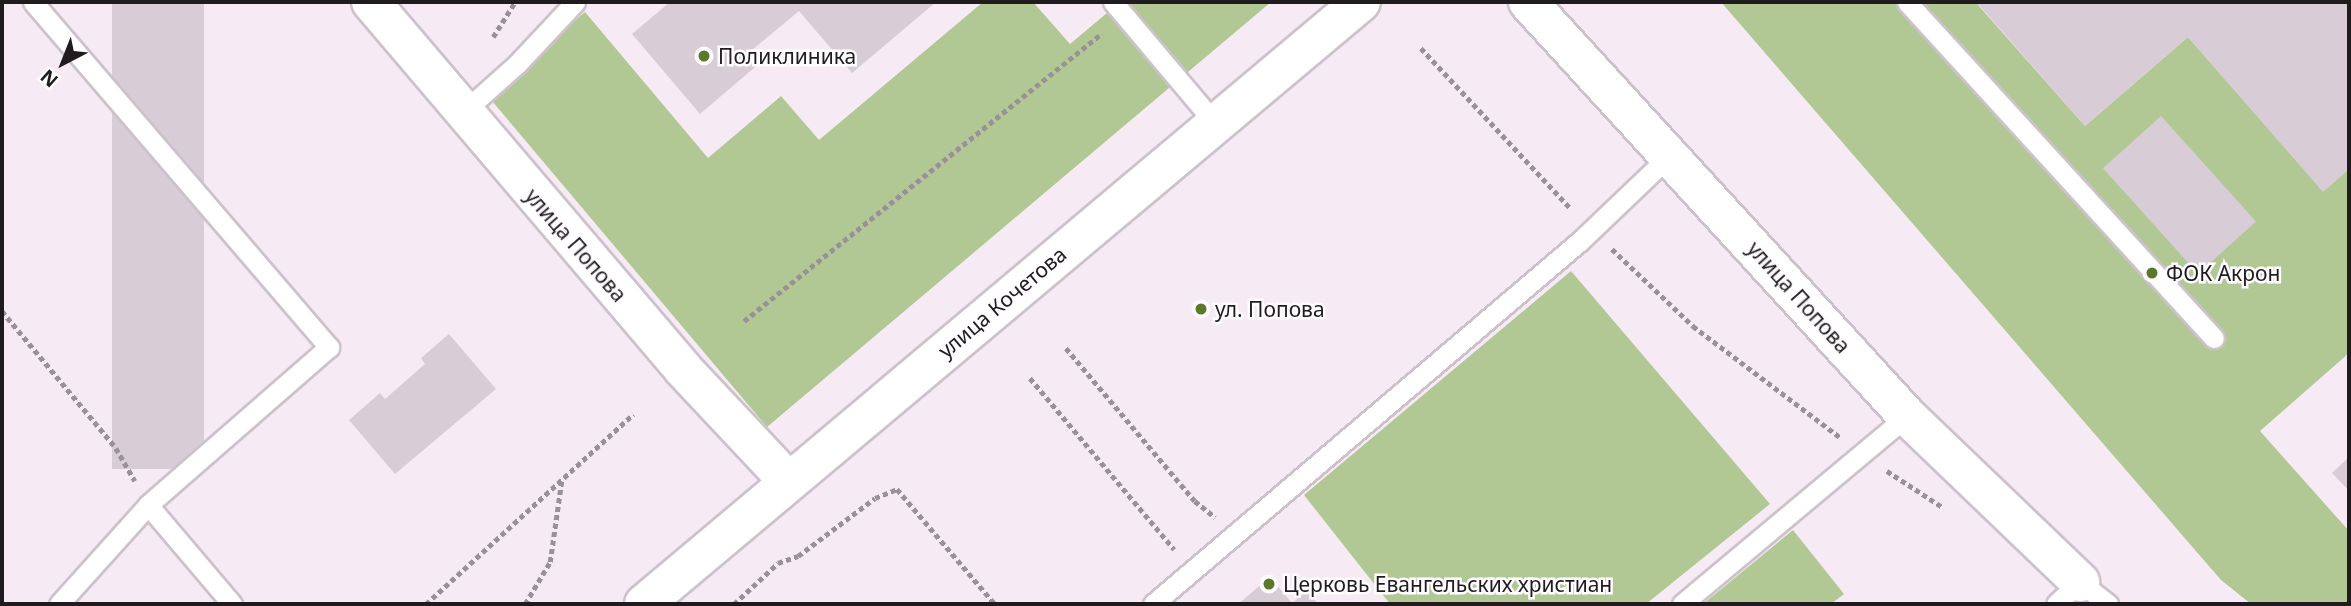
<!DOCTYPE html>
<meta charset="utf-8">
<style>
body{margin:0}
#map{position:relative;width:2351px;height:606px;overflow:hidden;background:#f6ebf5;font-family:"Noto Sans",sans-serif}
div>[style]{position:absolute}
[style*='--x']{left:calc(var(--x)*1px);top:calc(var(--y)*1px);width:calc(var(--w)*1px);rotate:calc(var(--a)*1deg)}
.green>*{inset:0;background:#b1c894}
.building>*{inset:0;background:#d8cdd6;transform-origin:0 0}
.path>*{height:4.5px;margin-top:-2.25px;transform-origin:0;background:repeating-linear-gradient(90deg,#999198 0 5px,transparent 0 8.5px)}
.roads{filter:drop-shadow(2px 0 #cdc2cb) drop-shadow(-2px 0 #cdc2cb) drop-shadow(0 2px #cdc2cb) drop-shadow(0 -2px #cdc2cb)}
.lane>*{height:19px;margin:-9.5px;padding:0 9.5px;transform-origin:9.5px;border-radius:9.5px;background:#fff}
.street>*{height:38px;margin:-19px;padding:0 19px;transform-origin:19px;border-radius:19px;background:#fff}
.secondary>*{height:38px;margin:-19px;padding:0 19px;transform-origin:19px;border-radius:19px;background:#fff}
.dots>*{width:19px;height:19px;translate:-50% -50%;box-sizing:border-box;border:4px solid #fefcfe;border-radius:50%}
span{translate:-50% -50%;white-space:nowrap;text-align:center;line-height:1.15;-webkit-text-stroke:5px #fefcfe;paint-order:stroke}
.poi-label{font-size:21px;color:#1f1b1f}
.left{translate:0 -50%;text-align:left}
.street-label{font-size:21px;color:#1f1b1f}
.frame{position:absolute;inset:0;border:4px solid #1f1b1f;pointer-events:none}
.north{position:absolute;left:28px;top:28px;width:70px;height:70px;-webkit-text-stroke:5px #fefcfe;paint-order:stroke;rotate:222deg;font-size:19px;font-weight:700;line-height:28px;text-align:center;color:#1f1b1f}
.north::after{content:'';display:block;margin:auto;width:24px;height:32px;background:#1f1b1f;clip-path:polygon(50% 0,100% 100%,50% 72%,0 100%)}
</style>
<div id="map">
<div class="green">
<i style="clip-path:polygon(983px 2px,1033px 2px,1070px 44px,1120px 2px,1271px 2px,767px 427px,487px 95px,585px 12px,708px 158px,781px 96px,819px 140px)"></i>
<i style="clip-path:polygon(1721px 2px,1981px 2px,1978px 5px,2085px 126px,2188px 37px,2323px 191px,2349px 169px,2349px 353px,2260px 431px,2349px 531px,2349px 604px,2251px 604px,2221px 580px)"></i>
<i style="clip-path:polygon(1571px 271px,1770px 504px,1646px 604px,1390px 604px,1304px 495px)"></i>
<i style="clip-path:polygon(1793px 530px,1844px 594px,1831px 604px,1703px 604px)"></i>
</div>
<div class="building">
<i style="left:112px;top:2px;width:92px;height:467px"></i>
<i style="clip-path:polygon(670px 2px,936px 2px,852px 73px,799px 11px,752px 50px,761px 62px,700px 114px,632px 34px)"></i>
<i style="clip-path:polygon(1981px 2px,2349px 2px,2349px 169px,2323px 192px,2188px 37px,2085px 126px,1978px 4px)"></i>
<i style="left:2161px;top:116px;width:142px;height:78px;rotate:48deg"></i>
<i style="clip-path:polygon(449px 334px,496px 389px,395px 474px,349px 420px,380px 393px,385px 399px,425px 364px,421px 358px)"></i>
<i style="clip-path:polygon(2349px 457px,2349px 491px,2332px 473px)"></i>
<i style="clip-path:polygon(1270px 577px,1292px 603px,1307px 591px,1318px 604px,1238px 604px)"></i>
</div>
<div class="path">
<i style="--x:493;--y:37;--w:41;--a:-57.8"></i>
<i style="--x:1421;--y:48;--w:220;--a:47"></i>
<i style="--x:1612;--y:249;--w:112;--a:43.5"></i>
<i style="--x:1693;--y:326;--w:184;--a:37.1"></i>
<i style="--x:2;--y:311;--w:178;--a:50.2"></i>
<i style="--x:116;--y:448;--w:38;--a:60"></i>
<i style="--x:744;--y:321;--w:459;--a:-38.8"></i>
<i style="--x:1066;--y:348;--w:200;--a:49.9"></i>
<i style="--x:1195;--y:501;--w:26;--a:39"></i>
<i style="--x:1030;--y:378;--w:224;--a:49.9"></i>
<i style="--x:1887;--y:471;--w:68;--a:33"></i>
<i style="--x:426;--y:604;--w:281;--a:-42.5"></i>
<i style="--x:525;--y:604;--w:49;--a:-59.2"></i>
<i style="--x:550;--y:562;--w:85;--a:-81.9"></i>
<i style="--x:734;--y:604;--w:60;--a:-43"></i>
<i style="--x:778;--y:563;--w:21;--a:-19"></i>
<i style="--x:798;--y:556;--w:96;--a:-37"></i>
<i style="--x:875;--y:498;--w:24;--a:-22"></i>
<i style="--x:897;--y:489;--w:151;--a:49.6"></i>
</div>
<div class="roads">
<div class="lane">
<i style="--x:33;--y:2;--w:455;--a:49.4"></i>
<i style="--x:329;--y:347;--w:240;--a:138.9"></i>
<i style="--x:1113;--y:2;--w:157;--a:49.9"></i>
<i style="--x:1907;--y:2;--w:455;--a:47.6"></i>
<i style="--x:462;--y:113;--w:74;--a:-41.7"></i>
<i style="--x:517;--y:64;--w:85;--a:-46.9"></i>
<i style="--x:59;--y:604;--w:133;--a:-48"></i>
<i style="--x:148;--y:505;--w:130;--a:49.7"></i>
<i style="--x:1153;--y:604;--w:560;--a:-40.37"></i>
<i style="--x:1580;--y:241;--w:124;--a:-43.7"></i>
<i style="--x:1682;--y:604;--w:293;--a:-39.9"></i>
<i style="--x:2056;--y:604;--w:33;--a:-43"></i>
<i style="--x:2080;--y:582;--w:36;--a:38"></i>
</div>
<div class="street">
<i style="--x:1528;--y:2;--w:561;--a:47.53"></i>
<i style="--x:1907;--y:416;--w:240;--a:43.8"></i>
</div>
<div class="secondary">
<i style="--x:371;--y:2;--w:482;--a:49.6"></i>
<i style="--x:683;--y:369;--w:155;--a:46.8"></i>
<i style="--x:644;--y:604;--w:936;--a:-40.02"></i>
</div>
</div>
<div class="dots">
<i style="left:704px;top:56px;background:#5b782c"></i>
<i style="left:2152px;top:273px;background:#5b782c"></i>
<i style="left:1201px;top:309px;background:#5b782c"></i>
<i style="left:1269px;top:584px;background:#5b782c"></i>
</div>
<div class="poi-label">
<span class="left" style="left:718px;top:56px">Поликлиника</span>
<span class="left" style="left:2166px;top:273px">ФОК Акрон</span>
<span class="left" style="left:1215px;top:309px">ул. Попова</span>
<span class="left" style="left:1283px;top:584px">Церковь Евангельских христиан</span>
</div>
<div class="street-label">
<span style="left:576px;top:245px;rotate:49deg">улица Попова</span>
<span style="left:1799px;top:297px;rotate:48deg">улица Попова</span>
<span style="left:1002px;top:302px;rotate:-40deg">улица Кочетова</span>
</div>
<div class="frame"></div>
<div class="north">N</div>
</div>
